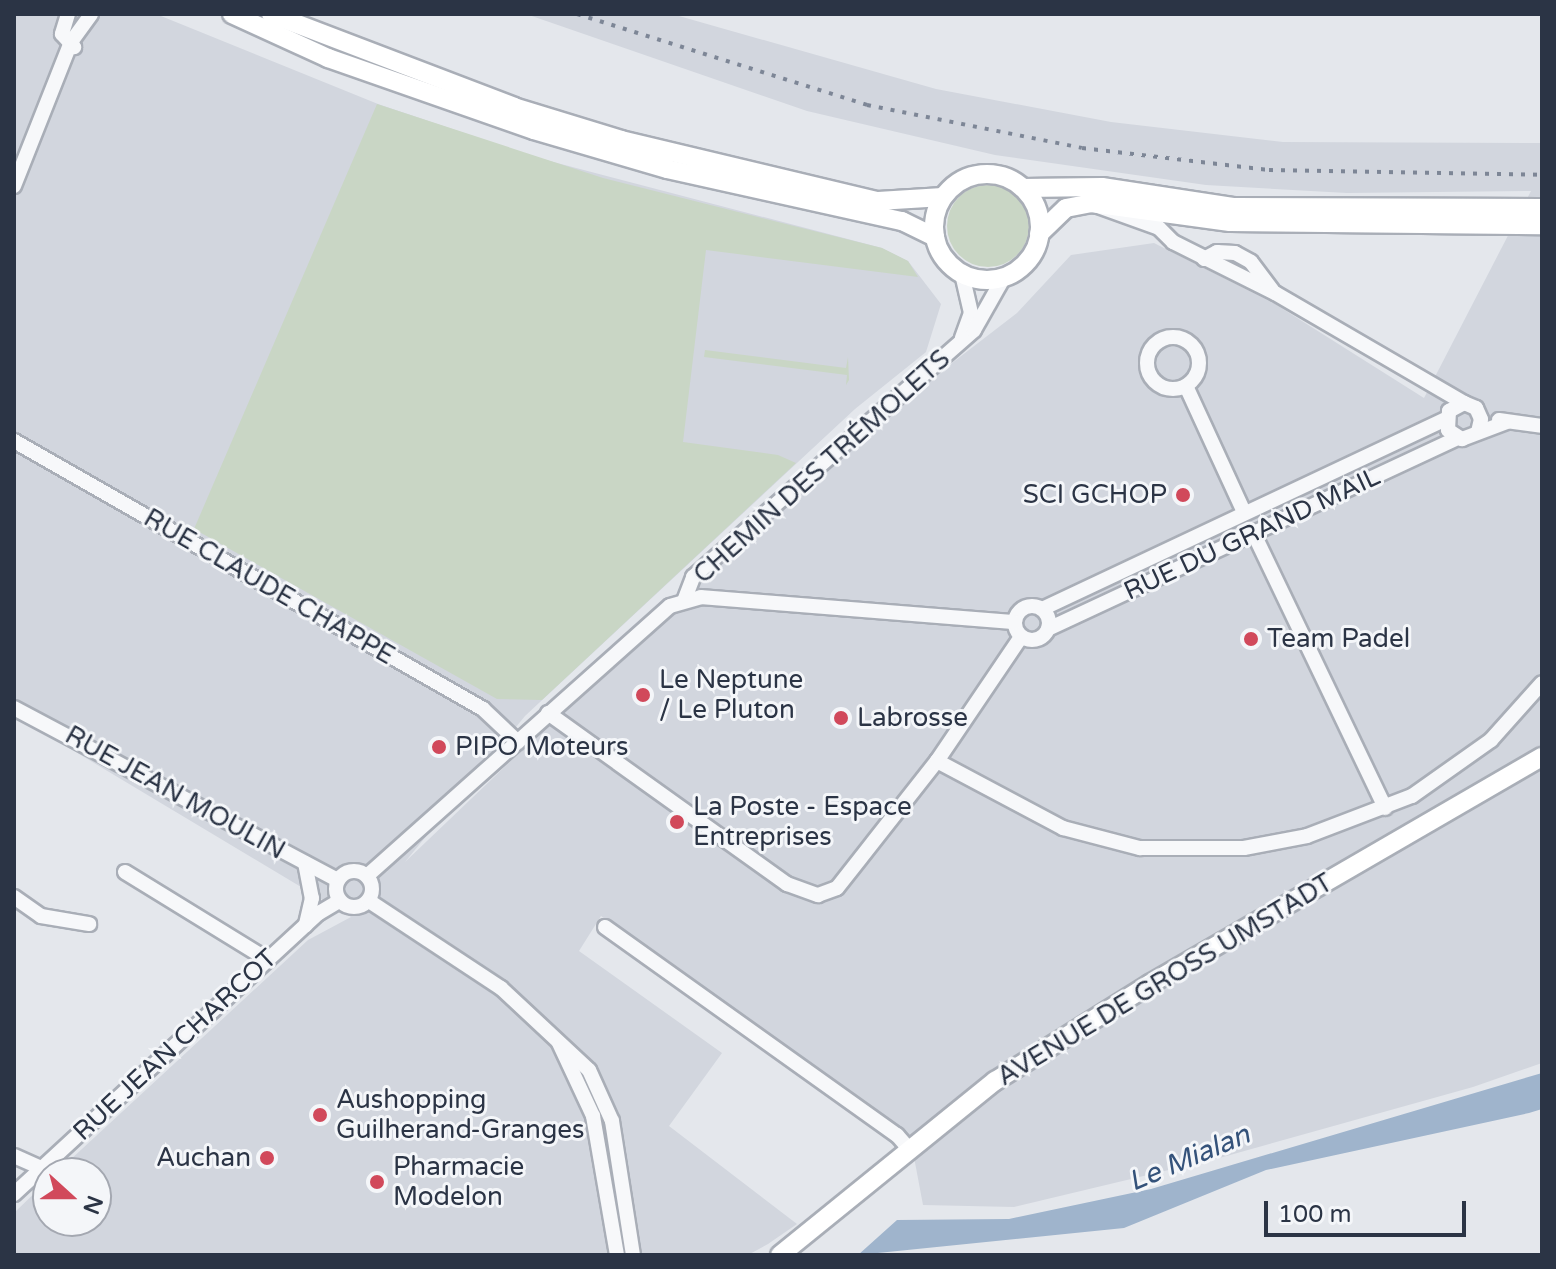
<!DOCTYPE html>
<meta charset="utf-8">
<style>
body{margin:0}
#map{position:relative;width:1556px;height:1269px;overflow:hidden;background:#e4e7ec;font-family:"Varela Round",sans-serif}
div>[style]{position:absolute}
[style*='--x']{left:calc(var(--x)*1px);top:calc(var(--y)*1px);width:calc(var(--w)*1px);rotate:calc(var(--a)*1deg)}
.built>*{inset:0;background:#d2d6de}
.green>*{inset:0;background:#c9d6c5}
.round{border-radius:50%}
.water>*{inset:0;background:#9fb4cc}
.roads{filter:drop-shadow(2px 0 #a9aeb7) drop-shadow(-2px 0 #a9aeb7) drop-shadow(0 2px #a9aeb7) drop-shadow(0 -2px #a9aeb7)}
.minor>*{height:14px;margin:-7px;padding:0 7px;transform-origin:7px;border-radius:7px;background:#f7f8fa}
.minor>.ring{margin:-7px;padding:0;box-sizing:content-box;background:none;border:14px solid #f7f8fa;border-radius:50%}
.major>*{height:18px;margin:-9px;padding:0 9px;transform-origin:9px;border-radius:9px;background:#fff}
.major>.ring{margin:-9px;padding:0;box-sizing:content-box;background:none;border:18px solid #fff;border-radius:50%}
.rail>*{height:4px;margin-top:-2px;transform-origin:0;background:repeating-linear-gradient(90deg,#7d8696 0 4px,transparent 0 12px)}
.dots>*{width:22px;height:22px;translate:-50% -50%;box-sizing:border-box;border:4px solid #f4f6f9;border-radius:50%}
span{translate:-50% -50%;white-space:nowrap;text-align:center;line-height:1.15;-webkit-text-stroke:6px #f4f6f9;paint-order:stroke}
.street-label{font-size:26px;color:#2b3445}
.poi-label{font-size:26px;color:#2b3445}
.right{translate:-100% -50%;text-align:right}
.left{translate:0 -50%;text-align:left}
.water-label{font-size:28px;color:#34527a;font-style:italic}
.frame{position:absolute;inset:0;border:16px solid #2b3445;pointer-events:none}
.north{position:absolute;left:32px;top:1157px;width:80px;height:80px;box-sizing:border-box;background:#f4f6f9;border:2px solid #a4a8b1;border-radius:50%;rotate:111deg;font-size:22px;font-weight:700;line-height:32px;text-align:center;color:#2b3445}
.north::after{content:'';display:block;margin:auto;width:28px;height:36px;background:#d1495b;clip-path:polygon(50% 0,100% 100%,50% 72%,0 100%)}
.scale{position:absolute;left:1264px;top:1201px;width:202px;height:36px;box-sizing:border-box;border:4px solid #2b3445;border-top:0;padding-left:10px;font-size:24px;line-height:28px;white-space:nowrap;color:#2b3445;-webkit-text-stroke:6px #f4f6f9;paint-order:stroke}
</style>
<div id="map">
<div class="built">
<i style="clip-path:polygon(14px 14px,156px 14px,378px 104px,538px 158px,882px 248px,908px 261px,941px 304px,926px 352px,855px 409px,525px 716px,405px 862px,714px 567px,869px 427px,1017px 313px,1071px 255px,1154px 243px,1275px 304px,1424px 398px,1531px 191px,1347px 193px,1206px 185px,995px 155px,807px 111px,526px 14px,672px 14px,936px 89px,1111px 122px,1283px 142px,1542px 143px,1542px 1063px,1473px 1087px,1223px 1157px,1014px 1207px,923px 1205px,910px 1136px,601px 916px,579px 951px,722px 1053px,669px 1126px,797px 1224px,768px 1244px,748px 1255px,14px 1255px,14px 1213px,48px 1180px,48px 1221px,96px 1221px,96px 1173px,56px 1173px,308px 940px,351px 917px,14px 715px)"></i>
</div>
<div class="green">
<i style="clip-path:polygon(377px 104px,603px 178px,882px 248px,908px 261px,918px 277px,706px 250px,683px 442px,778px 455px,796px 463px,542px 700px,497px 699px,194px 529px)"></i>
<i class="round" style="left:947px;top:185px;width:82px;height:82px"></i>
<i style="clip-path:polygon(705px 350px,846px 368px,848px 357px,849px 380px,846px 385px,847px 375px,704px 357px)"></i>
</div>
<div class="water">
<i style="clip-path:polygon(1542px 1073px,1542px 1109px,1529px 1113px,1266px 1170px,1124px 1228px,858px 1255px,897px 1220px,1009px 1219px,1151px 1189px)"></i>
</div>
<div class="roads">
<div class="minor">
<i style="--x:68;--y:14;--w:21;--a:107"></i>
<i style="--x:62;--y:34;--w:18;--a:47"></i>
<i style="--x:14;--y:186;--w:155;--a:-68.4"></i>
<i style="--x:71;--y:42;--w:34;--a:-54"></i>
<i style="--x:1095;--y:205;--w:68;--a:19.8"></i>
<i style="--x:1159;--y:228;--w:20;--a:45"></i>
<i style="--x:1173;--y:242;--w:114;--a:26.6"></i>
<i style="--x:1275;--y:293;--w:219;--a:30.2"></i>
<i style="--x:1204;--y:259;--w:15;--a:-28"></i>
<i style="--x:1217;--y:252;--w:18;--a:3"></i>
<i style="--x:1235;--y:253;--w:18;--a:29"></i>
<i style="--x:1251;--y:262;--w:35;--a:53"></i>
<i style="--x:962;--y:274;--w:40;--a:77"></i>
<i style="--x:971;--y:313;--w:27;--a:110"></i>
<i class="ring" style="left:1147px;top:337px;width:38px;height:38px"></i>
<i style="--x:1186;--y:386;--w:139;--a:65.3"></i>
<i style="--x:1499;--y:420;--w:43;--a:7.9"></i>
<i style="--x:1478;--y:432;--w:13;--a:-77"></i>
<i style="--x:1481;--y:419;--w:12;--a:-114"></i>
<i style="--x:1476;--y:408;--w:13;--a:-157"></i>
<i style="--x:1464;--y:403;--w:17;--a:152"></i>
<i style="--x:1449;--y:411;--w:19;--a:93"></i>
<i style="--x:1448;--y:430;--w:17;--a:33"></i>
<i style="--x:1462;--y:439;--w:48;--a:-20.7"></i>
<i style="--x:14;--y:441;--w:540;--a:29.74"></i>
<i style="--x:483;--y:709;--w:48;--a:43.3"></i>
<i style="--x:1253;--y:532;--w:306;--a:64.4"></i>
<i style="--x:684;--y:601;--w:26;--a:-69"></i>
<i style="--x:693;--y:577;--w:374;--a:-41.3"></i>
<i style="--x:974;--y:330;--w:61;--a:-60.5"></i>
<i class="ring" style="left:1015px;top:606px;width:20px;height:20px"></i>
<i style="--x:1042;--y:609;--w:446;--a:-25.2"></i>
<i style="--x:1048;--y:629;--w:451;--a:-25"></i>
<i style="--x:14;--y:708;--w:367;--a:28"></i>
<i style="--x:548;--y:713;--w:294;--a:35.6"></i>
<i style="--x:787;--y:884;--w:33;--a:20"></i>
<i style="--x:818;--y:895;--w:20;--a:-20"></i>
<i style="--x:837;--y:888;--w:162;--a:-51.8"></i>
<i style="--x:937;--y:761;--w:150;--a:-55.9"></i>
<i style="--x:937;--y:761;--w:143;--a:28"></i>
<i style="--x:1063;--y:828;--w:80;--a:14.6"></i>
<i style="--x:1140;--y:848;--w:104;--a:0"></i>
<i style="--x:1244;--y:848;--w:64;--a:-10.8"></i>
<i style="--x:1307;--y:836;--w:112;--a:-20.9"></i>
<i style="--x:1412;--y:796;--w:97;--a:-35.3"></i>
<i style="--x:1491;--y:740;--w:76;--a:-48.2"></i>
<i style="--x:305;--y:863;--w:36;--a:79"></i>
<i style="--x:312;--y:898;--w:28;--a:103"></i>
<i class="ring" style="left:336px;top:871px;width:22px;height:22px"></i>
<i style="--x:125;--y:872;--w:168;--a:31.6"></i>
<i style="--x:368;--y:875;--w:404;--a:-41.7"></i>
<i style="--x:670;--y:606;--w:32;--a:-16"></i>
<i style="--x:701;--y:597;--w:315;--a:4.6"></i>
<i style="--x:14;--y:897;--w:33;--a:35"></i>
<i style="--x:41;--y:916;--w:49;--a:9.5"></i>
<i style="--x:369;--y:901;--w:158;--a:33.4"></i>
<i style="--x:501;--y:988;--w:120;--a:43"></i>
<i style="--x:589;--y:1070;--w:56;--a:65.7"></i>
<i style="--x:612;--y:1121;--w:136;--a:81.1"></i>
<i style="--x:605;--y:927;--w:359;--a:35.5"></i>
<i style="--x:897;--y:1135;--w:18;--a:49"></i>
<i style="--x:559;--y:1043;--w:81;--a:65"></i>
<i style="--x:593;--y:1116;--w:141;--a:80.2"></i>
<i style="--x:14;--y:1156;--w:30;--a:24"></i>
<i style="--x:14;--y:1194;--w:415;--a:-42.7"></i>
<i style="--x:319;--y:913;--w:23;--a:-31"></i>
</div>
<div class="major">
<i style="--x:232;--y:14;--w:106;--a:24.6"></i>
<i style="--x:328;--y:58;--w:218;--a:19.3"></i>
<i style="--x:534;--y:130;--w:139;--a:16.3"></i>
<i style="--x:667;--y:169;--w:241;--a:12.5"></i>
<i style="--x:902;--y:221;--w:37;--a:26"></i>
<i style="--x:271;--y:14;--w:260;--a:20.9"></i>
<i style="--x:514;--y:107;--w:112;--a:17.1"></i>
<i style="--x:621;--y:140;--w:264;--a:13.4"></i>
<i style="--x:878;--y:201;--w:65;--a:-3.5"></i>
<i class="ring" style="left:934px;top:174px;width:88px;height:88px"></i>
<i style="--x:1023;--y:188;--w:79;--a:-0.7"></i>
<i style="--x:1102;--y:187;--w:134;--a:8.6"></i>
<i style="--x:1234;--y:207;--w:308;--a:0.2"></i>
<i style="--x:1039;--y:234;--w:37;--a:-44"></i>
<i style="--x:1066;--y:208;--w:25;--a:-11"></i>
<i style="--x:1091;--y:203;--w:140;--a:7.8"></i>
<i style="--x:1230;--y:222;--w:312;--a:0.6"></i>
<i style="--x:780;--y:1255;--w:277;--a:-39"></i>
<i style="--x:995;--y:1081;--w:183;--a:-32"></i>
<i style="--x:1150;--y:984;--w:453;--a:-30.1"></i>
</div>
</div>
<div class="rail">
<i style="--x:577;--y:14;--w:304;--a:17.4"></i>
<i style="--x:867;--y:105;--w:219;--a:11.3"></i>
<i style="--x:1082;--y:148;--w:188;--a:6.7"></i>
<i style="--x:1269;--y:170;--w:273;--a:1"></i>
</div>
<div class="dots">
<i style="left:1183px;top:495px;background:#d1495b"></i>
<i style="left:1251px;top:639px;background:#d1495b"></i>
<i style="left:643px;top:695px;background:#d1495b"></i>
<i style="left:841px;top:718px;background:#d1495b"></i>
<i style="left:439px;top:747px;background:#d1495b"></i>
<i style="left:677px;top:822px;background:#d1495b"></i>
<i style="left:320px;top:1115px;background:#d1495b"></i>
<i style="left:267px;top:1158px;background:#d1495b"></i>
<i style="left:377px;top:1182px;background:#d1495b"></i>
</div>
<div class="street-label">
<span style="left:822px;top:467px;rotate:-42deg">CHEMIN DES TRÉMOLETS</span>
<span style="left:1252px;top:534px;rotate:-25deg">RUE DU GRAND MAIL</span>
<span style="left:269px;top:587px;rotate:30deg">RUE CLAUDE CHAPPE</span>
<span style="left:175px;top:793px;rotate:29deg">RUE JEAN MOULIN</span>
<span style="left:1165px;top:980px;rotate:-31deg">AVENUE DE GROSS UMSTADT</span>
<span style="left:175px;top:1045px;rotate:-43deg">RUE JEAN CHARCOT</span>
</div>
<div class="poi-label">
<span class="right" style="left:1167px;top:495px">SCI GCHOP</span>
<span class="left" style="left:1267px;top:639px">Team Padel</span>
<span class="left" style="left:659px;top:695px">Le Neptune<br>/ Le Pluton</span>
<span class="left" style="left:857px;top:718px">Labrosse</span>
<span class="left" style="left:455px;top:747px">PIPO Moteurs</span>
<span class="left" style="left:693px;top:822px">La Poste - Espace<br>Entreprises</span>
<span class="left" style="left:336px;top:1115px">Aushopping<br>Guilherand-Granges</span>
<span class="right" style="left:251px;top:1158px">Auchan</span>
<span class="left" style="left:393px;top:1182px">Pharmacie<br>Modelon</span>
</div>
<div class="water-label">
<span style="left:1189px;top:1158px;rotate:-23deg">Le Mialan</span>
</div>
<div class="frame"></div>
<div class="north">N</div>
<div class="scale">100 m</div>
</div>
